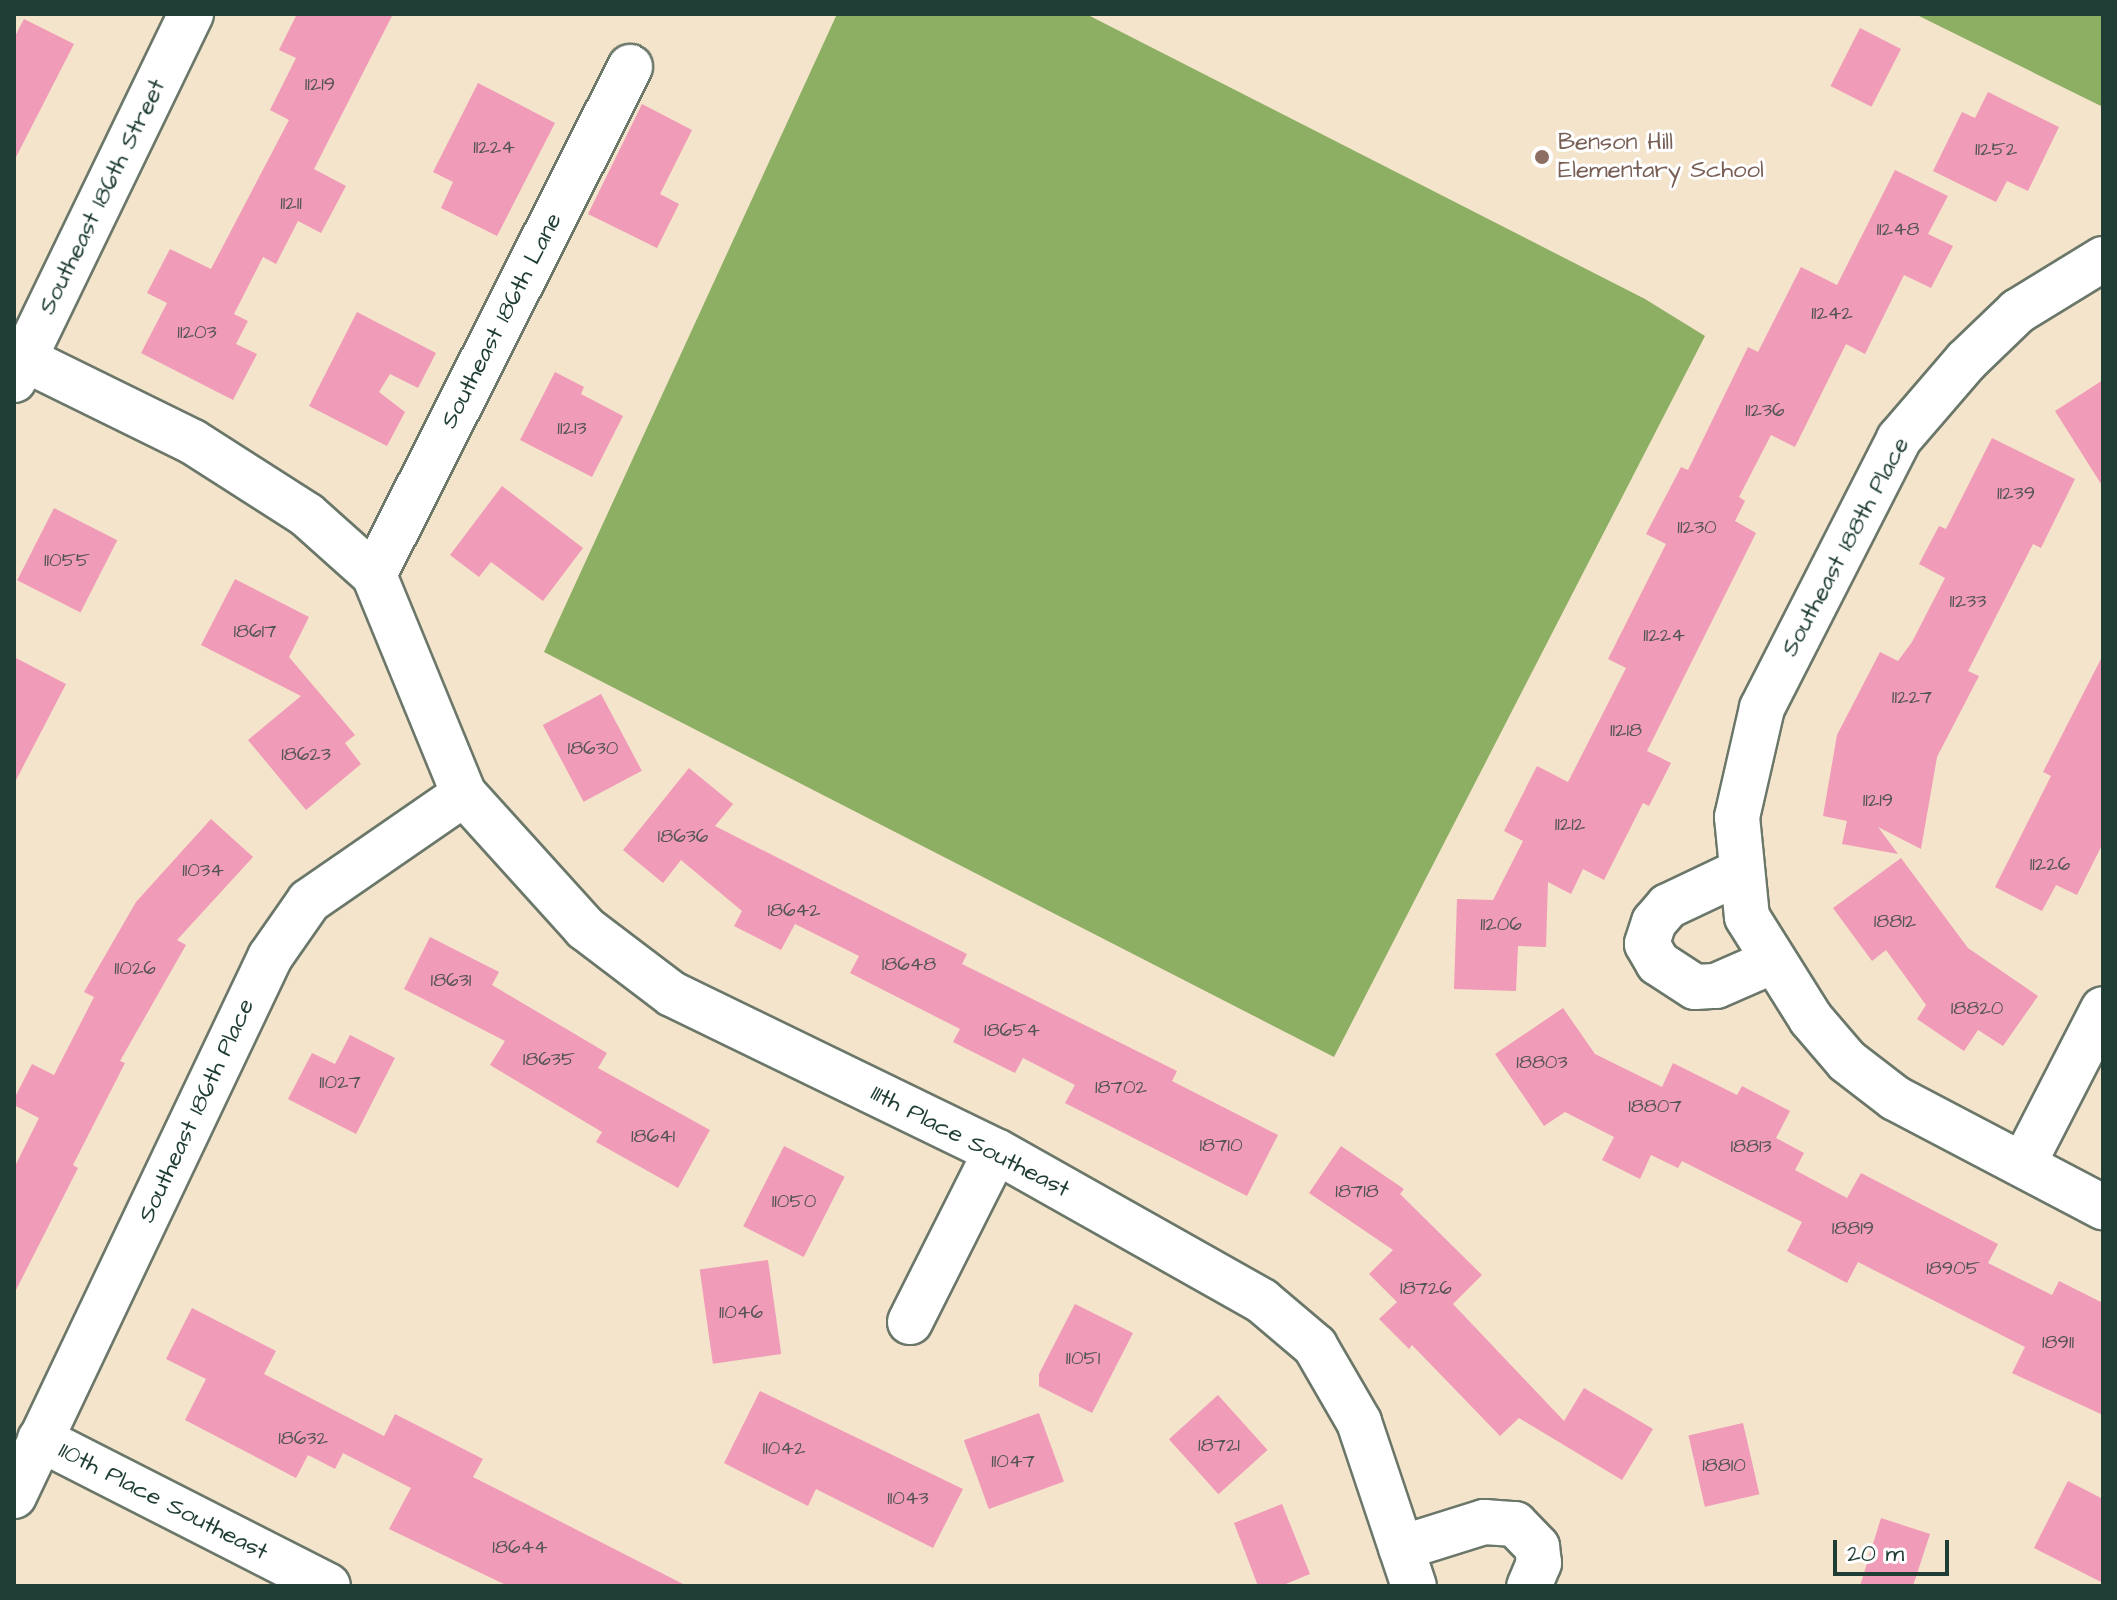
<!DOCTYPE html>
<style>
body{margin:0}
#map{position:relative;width:2117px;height:1600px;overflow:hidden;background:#f5e4cc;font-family:"Architects Daughter",sans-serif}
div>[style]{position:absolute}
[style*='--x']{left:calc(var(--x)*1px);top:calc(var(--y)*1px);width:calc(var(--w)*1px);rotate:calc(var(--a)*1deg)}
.forest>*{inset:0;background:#8caf63}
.building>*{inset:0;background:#f09bb7;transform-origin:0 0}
.roads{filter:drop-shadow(2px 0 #6a7769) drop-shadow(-2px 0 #6a7769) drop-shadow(0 2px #6a7769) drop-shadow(0 -2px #6a7769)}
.minor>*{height:44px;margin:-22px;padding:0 22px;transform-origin:22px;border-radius:22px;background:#fff}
.dots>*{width:22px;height:22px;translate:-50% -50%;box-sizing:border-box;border:4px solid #fff;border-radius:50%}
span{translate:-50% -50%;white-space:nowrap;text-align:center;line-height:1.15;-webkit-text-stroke:6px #fff;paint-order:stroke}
.number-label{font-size:20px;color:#535455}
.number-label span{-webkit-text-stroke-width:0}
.education-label{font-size:24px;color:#785e54}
.left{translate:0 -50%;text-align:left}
.street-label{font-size:24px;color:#1f3d34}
.frame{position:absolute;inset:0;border:16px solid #1f3d34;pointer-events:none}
.scale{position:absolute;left:1833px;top:1540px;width:116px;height:36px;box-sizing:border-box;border:4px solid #1f3d34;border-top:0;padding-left:10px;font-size:24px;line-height:28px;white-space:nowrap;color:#1f3d34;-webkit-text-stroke:6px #fff;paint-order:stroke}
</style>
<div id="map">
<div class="forest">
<i style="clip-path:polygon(837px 14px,1086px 14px,1645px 299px,1705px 336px,1334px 1057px,544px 652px)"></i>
<i style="clip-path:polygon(1915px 14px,2103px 15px,2103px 107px)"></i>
</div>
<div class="building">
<i style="clip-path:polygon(297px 14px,393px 14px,314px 169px,346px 186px,321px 233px,298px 221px,276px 264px,263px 257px,234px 314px,248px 321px,236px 344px,257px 354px,233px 400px,141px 353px,167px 303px,147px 293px,170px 249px,211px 269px,289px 120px,270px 110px,296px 58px,279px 50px)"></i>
<i style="clip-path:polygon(24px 19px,74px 44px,14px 161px,14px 38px)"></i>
<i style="left:1860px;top:28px;width:46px;height:65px;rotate:27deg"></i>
<i style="clip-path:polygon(478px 83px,555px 123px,497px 236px,441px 208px,453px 182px,433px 172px)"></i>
<i style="clip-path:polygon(1988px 92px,2059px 127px,2028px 191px,2007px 181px,1996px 202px,1933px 171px,1962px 112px,1975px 118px)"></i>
<i style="clip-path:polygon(642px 104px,692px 130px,660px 194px,679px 204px,657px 248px,588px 214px)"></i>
<i style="clip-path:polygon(1895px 170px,1948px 196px,1928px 234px,1953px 246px,1931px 288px,1904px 275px,1865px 354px,1846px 344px,1795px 447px,1771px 435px,1739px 497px,1745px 501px,1735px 521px,1756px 533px,1647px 751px,1671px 763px,1649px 806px,1643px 803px,1604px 880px,1583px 869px,1571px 894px,1548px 882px,1546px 947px,1518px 946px,1516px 991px,1454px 989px,1457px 899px,1493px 900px,1523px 841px,1504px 831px,1537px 766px,1568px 782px,1626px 668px,1608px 659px,1666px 544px,1646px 534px,1681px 467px,1688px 470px,1748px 347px,1758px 352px,1801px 267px,1837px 285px)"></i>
<i style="clip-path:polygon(357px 312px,436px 353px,418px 388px,390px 374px,379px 392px,405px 412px,387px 446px,309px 406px)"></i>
<i style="clip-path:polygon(555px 372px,584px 387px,581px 394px,623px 416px,592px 477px,520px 440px)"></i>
<i style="clip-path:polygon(2103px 380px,2103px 487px,2055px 411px)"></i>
<i style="clip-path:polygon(1992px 438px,2075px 479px,2041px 548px,2033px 544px,1968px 671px,1979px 676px,1937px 757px,1921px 849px,1878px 827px,1898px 854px,1842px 844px,1847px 821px,1823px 816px,1837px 735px,1880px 652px,1898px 661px,1912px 642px,1945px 578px,1919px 564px,1939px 526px,1946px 529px)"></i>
<i style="clip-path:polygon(502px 486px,583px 548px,543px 601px,491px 562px,479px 577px,450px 555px)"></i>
<i style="left:54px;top:508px;width:71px;height:81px;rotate:27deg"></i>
<i style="clip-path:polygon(235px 579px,309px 617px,289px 657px,355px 735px,345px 743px,361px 764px,306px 810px,248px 740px,301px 696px,201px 645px)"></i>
<i style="clip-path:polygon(2103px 655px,2103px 843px,2077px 895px,2056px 885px,2042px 911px,1995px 887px,2051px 776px,2043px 772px)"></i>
<i style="clip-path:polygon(14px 657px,66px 684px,14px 784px)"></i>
<i style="left:601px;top:694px;width:87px;height:66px;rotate:62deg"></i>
<i style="clip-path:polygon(689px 768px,733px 804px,715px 826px,967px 954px,962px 964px,1177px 1071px,1172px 1081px,1278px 1135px,1247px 1196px,1065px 1103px,1075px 1085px,1023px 1058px,1015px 1073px,953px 1042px,960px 1029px,850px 973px,859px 956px,795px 924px,781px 950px,734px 926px,742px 911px,681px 860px,663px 883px,623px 850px)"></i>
<i style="clip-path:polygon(211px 819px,253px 857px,177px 940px,186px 945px,120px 1061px,125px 1063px,73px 1165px,78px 1168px,14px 1294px,14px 1168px,39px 1118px,14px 1105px,14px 1099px,32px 1064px,54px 1075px,94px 997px,84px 992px,136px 902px)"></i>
<i style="clip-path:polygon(1901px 858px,1968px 948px,2038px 996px,2003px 1046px,1978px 1030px,1964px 1051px,1917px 1019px,1926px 1005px,1886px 950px,1872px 961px,1833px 908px)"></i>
<i style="clip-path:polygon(430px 937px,499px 972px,492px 985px,607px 1053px,598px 1068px,710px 1130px,678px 1188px,596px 1142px,602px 1132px,490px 1065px,505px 1041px,404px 989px)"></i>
<i style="clip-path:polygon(1563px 1008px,1595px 1054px,1662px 1087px,1673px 1063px,1737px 1095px,1742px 1086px,1790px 1111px,1776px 1138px,1804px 1153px,1795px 1170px,1847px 1198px,1861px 1173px,1998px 1244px,1988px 1263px,2052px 1295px,2059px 1281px,2103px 1303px,2103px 1415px,2012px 1373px,2025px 1347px,1858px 1262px,1847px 1283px,1787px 1251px,1802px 1222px,1682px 1161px,1678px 1168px,1651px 1155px,1640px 1179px,1602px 1160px,1614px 1137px,1565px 1112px,1544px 1126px,1495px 1054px)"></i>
<i style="clip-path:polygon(350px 1035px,395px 1058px,356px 1134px,288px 1099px,312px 1053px,335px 1064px)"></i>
<i style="left:784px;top:1146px;width:68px;height:90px;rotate:27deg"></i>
<i style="clip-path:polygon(1341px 1146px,1404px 1189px,1400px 1194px,1482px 1275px,1453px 1304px,1564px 1421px,1584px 1388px,1653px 1429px,1622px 1480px,1519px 1418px,1500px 1436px,1412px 1345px,1409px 1349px,1379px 1319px,1397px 1302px,1369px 1274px,1393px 1250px,1309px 1193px)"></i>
<i style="left:768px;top:1260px;width:95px;height:69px;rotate:82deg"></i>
<i style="clip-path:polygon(1075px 1304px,1133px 1333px,1092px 1413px,1039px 1386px,1039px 1374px)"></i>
<i style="clip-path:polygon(192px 1308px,276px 1351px,264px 1374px,384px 1436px,395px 1414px,483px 1459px,473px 1477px,687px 1586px,508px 1586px,389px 1529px,411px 1488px,343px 1453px,335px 1469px,308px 1455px,296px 1478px,185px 1420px,206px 1379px,166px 1359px)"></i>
<i style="clip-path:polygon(760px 1391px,963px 1489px,933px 1548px,816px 1489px,808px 1506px,724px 1463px)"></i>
<i style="left:1218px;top:1395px;width:74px;height:66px;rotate:48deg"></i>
<i style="left:1039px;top:1413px;width:73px;height:80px;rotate:70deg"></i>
<i style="left:1743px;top:1423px;width:73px;height:56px;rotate:77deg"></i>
<i style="clip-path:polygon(2068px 1481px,2103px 1499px,2103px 1583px,2034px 1548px)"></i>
<i style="clip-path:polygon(1282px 1504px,1310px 1574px,1281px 1586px,1258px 1586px,1234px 1523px)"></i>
<i style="clip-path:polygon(1881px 1518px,1930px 1534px,1913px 1586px,1860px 1586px)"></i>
</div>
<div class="roads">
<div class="minor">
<i style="--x:2103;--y:259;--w:100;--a:148.5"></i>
<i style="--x:2018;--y:311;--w:72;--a:136.1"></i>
<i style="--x:1966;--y:361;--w:103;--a:130.7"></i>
<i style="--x:1899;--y:439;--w:302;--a:117"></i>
<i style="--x:1762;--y:708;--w:112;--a:102.9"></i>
<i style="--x:1737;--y:817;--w:100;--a:84.3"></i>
<i style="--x:1747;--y:917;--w:120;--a:57.9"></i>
<i style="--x:1811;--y:1019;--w:55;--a:49.4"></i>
<i style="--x:1847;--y:1061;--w:61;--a:37.6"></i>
<i style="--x:1895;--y:1098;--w:235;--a:27.7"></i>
<i style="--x:14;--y:354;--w:199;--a:26.2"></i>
<i style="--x:193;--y:442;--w:135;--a:32.6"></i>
<i style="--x:307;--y:515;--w:90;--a:41.8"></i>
<i style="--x:374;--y:575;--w:237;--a:67.7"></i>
<i style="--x:464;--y:794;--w:181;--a:47.9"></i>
<i style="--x:585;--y:928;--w:109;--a:37.2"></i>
<i style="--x:672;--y:994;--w:360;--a:25.9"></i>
<i style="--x:996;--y:1151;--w:305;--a:29.4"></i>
<i style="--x:1262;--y:1301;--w:70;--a:40.3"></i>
<i style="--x:1315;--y:1346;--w:88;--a:59.9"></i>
<i style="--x:1359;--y:1422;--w:173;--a:71.5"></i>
<i style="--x:14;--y:380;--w:407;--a:-64.2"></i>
<i style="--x:374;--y:575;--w:569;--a:-63.25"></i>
<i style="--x:1742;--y:871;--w:82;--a:154.7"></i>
<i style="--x:1668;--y:906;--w:21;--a:131"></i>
<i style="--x:1654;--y:922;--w:23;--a:108"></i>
<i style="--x:1647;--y:944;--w:22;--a:60"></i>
<i style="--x:1658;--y:963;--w:44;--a:33"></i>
<i style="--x:1695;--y:987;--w:21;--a:-3"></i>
<i style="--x:1716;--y:986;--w:60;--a:-23.6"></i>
<i style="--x:2024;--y:1163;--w:173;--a:-62.8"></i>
<i style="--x:910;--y:1322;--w:191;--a:-63.3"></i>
<i style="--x:40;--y:1439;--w:323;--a:27"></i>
<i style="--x:14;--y:1496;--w:597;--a:-64.59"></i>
<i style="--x:270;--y:957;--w:68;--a:-55.1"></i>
<i style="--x:309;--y:901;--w:188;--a:-34.6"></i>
<i style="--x:1401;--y:1548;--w:87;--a:-17.4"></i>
<i style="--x:1484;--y:1522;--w:31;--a:4"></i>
<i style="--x:1515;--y:1524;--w:32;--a:46"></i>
<i style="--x:1537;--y:1547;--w:16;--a:83"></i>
<i style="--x:1539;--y:1563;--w:25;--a:113"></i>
</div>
</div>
<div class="dots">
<i style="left:1542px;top:157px;background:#8d6e63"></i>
</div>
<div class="number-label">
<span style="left:320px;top:84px">11219</span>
<span style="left:494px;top:147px">11224</span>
<span style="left:1996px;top:149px">11252</span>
<span style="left:291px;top:203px">11211</span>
<span style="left:1898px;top:229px">11248</span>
<span style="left:1832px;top:313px">11242</span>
<span style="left:197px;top:332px">11203</span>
<span style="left:1765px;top:410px">11236</span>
<span style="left:572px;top:428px">11213</span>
<span style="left:2016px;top:493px">11239</span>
<span style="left:1697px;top:527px">11230</span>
<span style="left:67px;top:560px">11055</span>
<span style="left:1968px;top:601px">11233</span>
<span style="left:255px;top:631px">18617</span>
<span style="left:1664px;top:635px">11224</span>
<span style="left:1912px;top:697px">11227</span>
<span style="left:1626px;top:730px">11218</span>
<span style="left:593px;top:748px">18630</span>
<span style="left:306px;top:754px">18623</span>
<span style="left:1878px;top:800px">11219</span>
<span style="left:1570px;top:824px">11212</span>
<span style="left:683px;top:836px">18636</span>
<span style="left:2050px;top:864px">11226</span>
<span style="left:203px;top:870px">11034</span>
<span style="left:794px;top:910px">18642</span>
<span style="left:1895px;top:921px">18812</span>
<span style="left:1501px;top:924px">11206</span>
<span style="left:909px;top:964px">18648</span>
<span style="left:135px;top:968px">11026</span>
<span style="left:451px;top:980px">18631</span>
<span style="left:1977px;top:1008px">18820</span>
<span style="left:1012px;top:1030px">18654</span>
<span style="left:549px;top:1059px">18635</span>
<span style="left:1542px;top:1062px">18803</span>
<span style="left:340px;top:1082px">11027</span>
<span style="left:1121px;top:1087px">18702</span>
<span style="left:1655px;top:1106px">18807</span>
<span style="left:653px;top:1136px">18641</span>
<span style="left:1221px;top:1145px">18710</span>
<span style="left:1751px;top:1146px">18813</span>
<span style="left:1357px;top:1191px">18718</span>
<span style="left:794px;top:1201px">11050</span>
<span style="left:1853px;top:1228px">18819</span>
<span style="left:1953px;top:1268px">18905</span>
<span style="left:1426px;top:1288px">18726</span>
<span style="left:741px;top:1312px">11046</span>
<span style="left:2058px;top:1342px">18911</span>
<span style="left:1083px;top:1358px">11051</span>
<span style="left:303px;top:1438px">18632</span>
<span style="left:1219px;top:1445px">18721</span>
<span style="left:784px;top:1448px">11042</span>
<span style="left:1013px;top:1461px">11047</span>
<span style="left:1724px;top:1465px">18810</span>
<span style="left:908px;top:1498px">11043</span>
<span style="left:520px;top:1547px">18644</span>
</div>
<div class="education-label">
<span class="left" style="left:1558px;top:157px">Benson Hill<br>Elementary School</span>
</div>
<div class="street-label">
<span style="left:103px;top:197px;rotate:-64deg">Southeast 186th Street</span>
<span style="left:502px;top:321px;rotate:-63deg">Southeast 186th Lane</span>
<span style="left:1846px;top:547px;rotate:-62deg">Southeast 188th Place</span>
<span style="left:197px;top:1111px;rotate:-65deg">Southeast 186th Place</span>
<span style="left:970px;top:1142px;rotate:27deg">111th Place Southeast</span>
<span style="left:163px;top:1502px;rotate:27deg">110th Place Southeast</span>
</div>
<div class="frame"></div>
<div class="scale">20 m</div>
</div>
